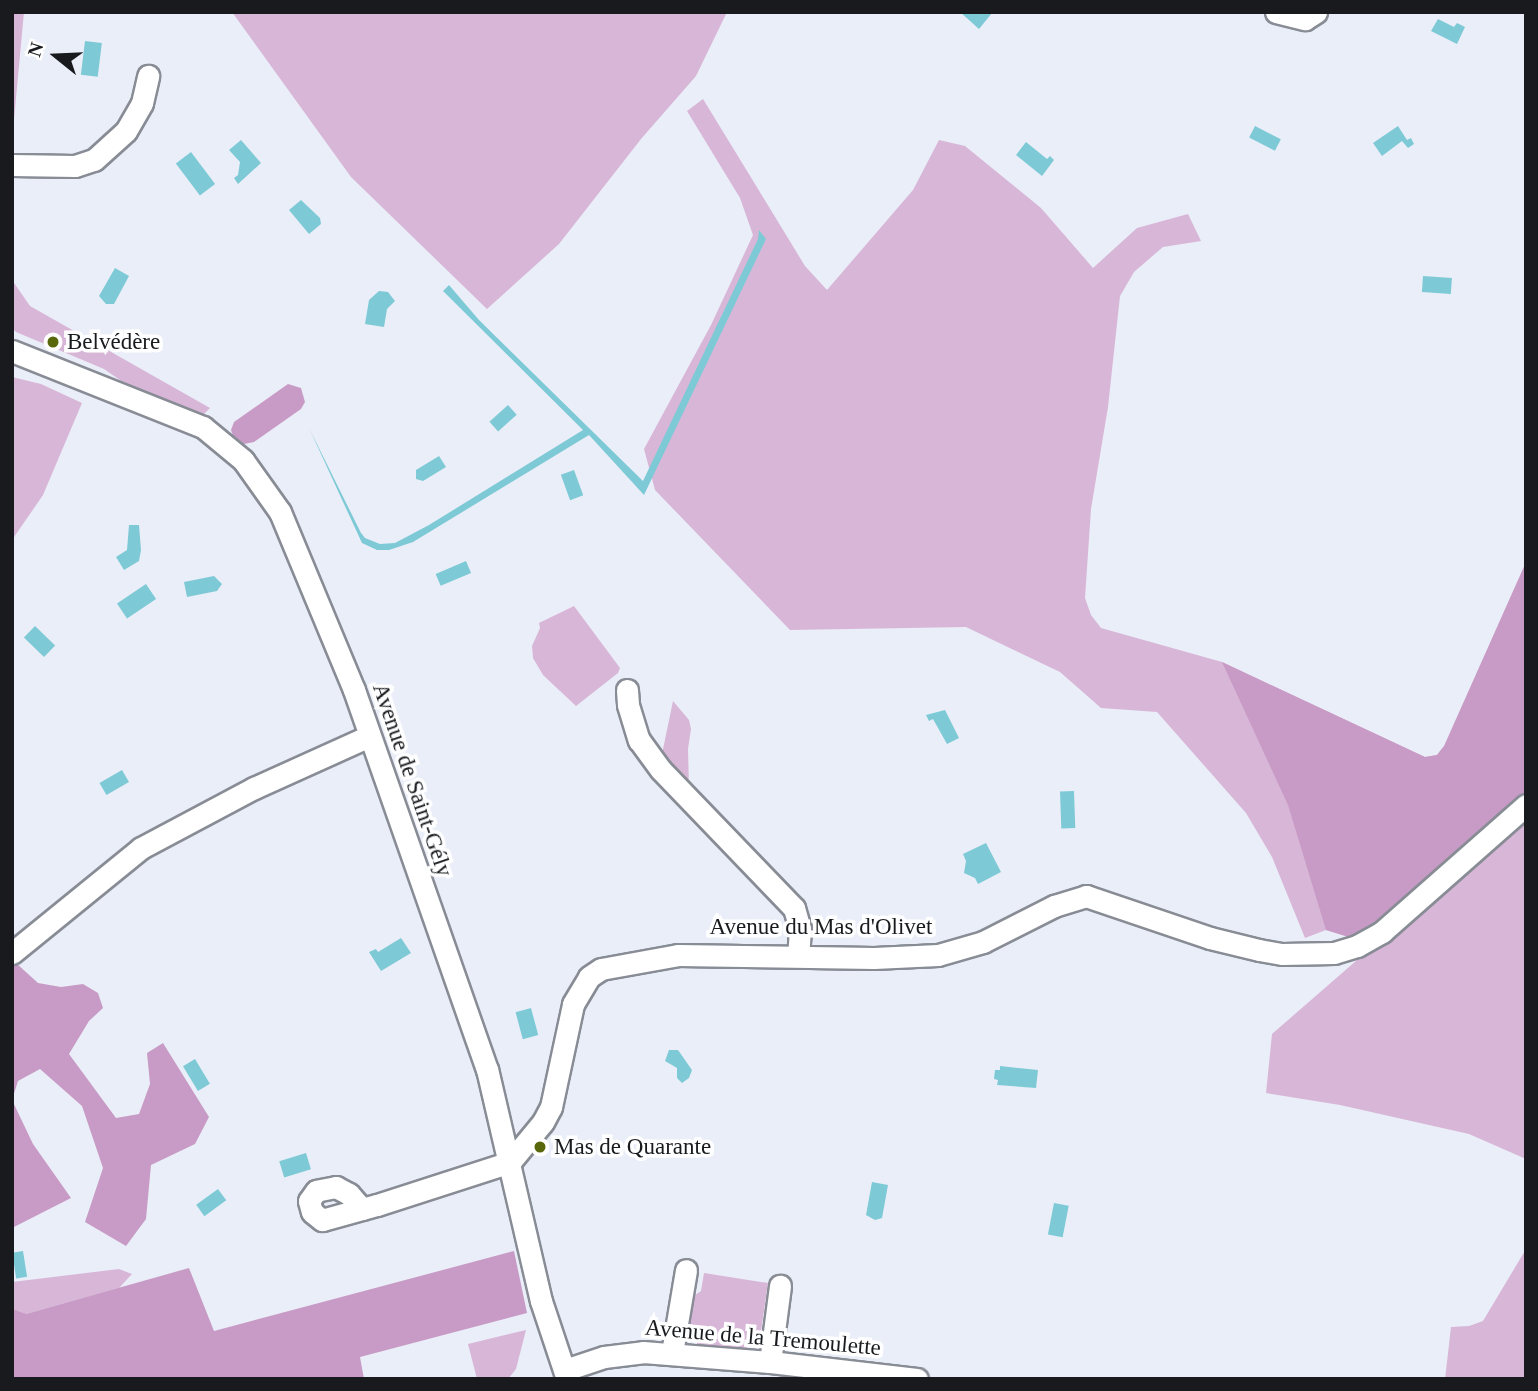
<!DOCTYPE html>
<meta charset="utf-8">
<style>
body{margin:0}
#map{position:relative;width:1538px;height:1391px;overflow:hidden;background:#eaeef8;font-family:"Times New Roman",serif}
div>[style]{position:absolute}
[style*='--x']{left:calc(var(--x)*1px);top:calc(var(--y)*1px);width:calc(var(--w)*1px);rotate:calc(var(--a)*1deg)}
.green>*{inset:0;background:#d8b6d7}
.forest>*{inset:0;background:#c89bc6}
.water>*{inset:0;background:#7dcad6;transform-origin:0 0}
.roads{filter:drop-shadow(2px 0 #888c95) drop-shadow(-2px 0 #888c95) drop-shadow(0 2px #888c95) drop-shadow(0 -2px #888c95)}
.minor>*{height:21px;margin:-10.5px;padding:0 10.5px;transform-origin:10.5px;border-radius:10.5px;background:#fff}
.dots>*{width:19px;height:19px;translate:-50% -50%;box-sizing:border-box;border:4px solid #fff;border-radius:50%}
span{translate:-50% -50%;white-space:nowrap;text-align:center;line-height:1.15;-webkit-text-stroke:7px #fff;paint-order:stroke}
.poi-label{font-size:23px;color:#181a1d}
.left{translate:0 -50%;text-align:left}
.street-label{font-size:23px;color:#181a1d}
.frame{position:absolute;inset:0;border:14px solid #181a1d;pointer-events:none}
.north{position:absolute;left:21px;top:21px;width:70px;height:70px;-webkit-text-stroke:5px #fff;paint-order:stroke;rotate:288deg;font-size:19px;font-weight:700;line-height:28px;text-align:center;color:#181a1d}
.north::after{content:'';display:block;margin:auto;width:24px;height:32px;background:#181a1d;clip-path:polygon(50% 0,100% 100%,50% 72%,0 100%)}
</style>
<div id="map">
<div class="green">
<i style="clip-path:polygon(12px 12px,24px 12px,12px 141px)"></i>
<i style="clip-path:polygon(232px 12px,727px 12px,696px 76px,641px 139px,559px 244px,487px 309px,351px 177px)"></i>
<i style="clip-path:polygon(703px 99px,805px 266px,827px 290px,913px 190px,939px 140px,965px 146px,1041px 208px,1093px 268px,1137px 228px,1188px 214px,1201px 241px,1163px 247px,1134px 272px,1120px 296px,1108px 407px,1091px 509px,1085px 598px,1091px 615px,1101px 628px,1222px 662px,1425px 757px,1437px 755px,1444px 746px,1352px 938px,1326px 930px,1305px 938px,1272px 857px,1246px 813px,1157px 712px,1101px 708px,1060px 672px,966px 627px,790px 630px,655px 490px,644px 449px,711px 325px,753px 235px,740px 198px,687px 111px)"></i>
<i style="clip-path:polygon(12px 280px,30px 306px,210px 408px,202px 416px,130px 387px,104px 369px,16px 332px,12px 328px)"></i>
<i style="clip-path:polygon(12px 377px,41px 384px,82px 403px,43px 495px,12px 540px)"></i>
<i style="clip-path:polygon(574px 606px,620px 668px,618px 673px,576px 706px,543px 675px,533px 658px,532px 646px,540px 628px,539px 623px)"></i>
<i style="clip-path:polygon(673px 701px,689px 720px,691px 729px,688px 749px,689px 787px,666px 765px,662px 754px)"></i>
<i style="clip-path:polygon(1526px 813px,1526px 1159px,1469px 1134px,1340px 1105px,1266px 1093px,1272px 1034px)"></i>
<i style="clip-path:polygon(1526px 1249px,1526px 1379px,1445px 1379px,1451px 1327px,1469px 1326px,1483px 1321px)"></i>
<i style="clip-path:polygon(119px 1269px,132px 1274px,119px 1288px,26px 1314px,12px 1329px,12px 1282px)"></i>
<i style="clip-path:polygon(704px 1273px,768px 1283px,759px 1345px,748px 1344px,747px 1349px,697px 1345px,697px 1340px,686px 1338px,692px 1297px,701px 1291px)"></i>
<i style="clip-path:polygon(526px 1330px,516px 1369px,508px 1379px,477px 1379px,468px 1344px)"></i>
</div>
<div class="forest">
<i style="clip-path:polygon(288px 384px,301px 388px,305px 402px,301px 409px,254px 442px,244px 444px,233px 436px,231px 430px,234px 422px)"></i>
<i style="clip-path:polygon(1526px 562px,1526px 798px,1378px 928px,1352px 938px,1326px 930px,1288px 805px,1222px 662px,1425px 757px,1437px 755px,1444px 746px)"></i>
<i style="clip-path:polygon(16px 963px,38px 983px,61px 987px,83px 984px,98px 993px,103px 1008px,89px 1021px,69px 1054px,116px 1118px,139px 1114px,150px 1084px,147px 1053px,163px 1043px,209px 1117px,195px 1144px,151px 1165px,146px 1219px,126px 1246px,85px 1222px,103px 1168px,82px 1106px,40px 1069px,18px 1081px,12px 1100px,33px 1144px,71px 1198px,12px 1228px,12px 966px)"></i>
<i style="clip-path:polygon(514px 1251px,527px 1313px,360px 1357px,364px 1379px,12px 1379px,12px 1309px,26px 1314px,189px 1268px,214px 1331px)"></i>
</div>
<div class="water">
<i style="clip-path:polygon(960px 12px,991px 12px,992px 13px,979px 29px)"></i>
<i style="clip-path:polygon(1438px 19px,1454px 27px,1457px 23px,1465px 27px,1457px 44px,1431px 31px)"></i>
<i style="left:85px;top:41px;width:17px;height:34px;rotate:7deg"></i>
<i style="left:1255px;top:126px;width:29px;height:13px;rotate:27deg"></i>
<i style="clip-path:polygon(1398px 126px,1407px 140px,1411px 138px,1414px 144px,1408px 148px,1402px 141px,1382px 156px,1373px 143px)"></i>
<i style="clip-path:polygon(241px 140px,261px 163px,238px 184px,234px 178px,238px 175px,240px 162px,229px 150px)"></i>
<i style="clip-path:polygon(1026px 142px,1047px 159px,1050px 156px,1054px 160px,1042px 176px,1016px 155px)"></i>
<i style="left:191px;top:152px;width:40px;height:19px;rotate:53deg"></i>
<i style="clip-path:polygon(301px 200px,320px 218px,321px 224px,309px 234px,289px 210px)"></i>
<i style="clip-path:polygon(759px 230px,766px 239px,644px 495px,589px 435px,413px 542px,389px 550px,377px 550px,362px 543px,309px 428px,361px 533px,365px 538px,380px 544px,395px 543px,429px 525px,583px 430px,443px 291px,449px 285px,479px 320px,643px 481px,758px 239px)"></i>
<i style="clip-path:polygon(115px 268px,129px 276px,114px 304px,106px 304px,99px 296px)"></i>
<i style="left:1423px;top:276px;width:29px;height:16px;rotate:4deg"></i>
<i style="clip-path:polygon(379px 291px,388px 292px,395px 301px,387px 309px,384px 327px,365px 324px,369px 300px)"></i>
<i style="left:508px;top:405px;width:13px;height:25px;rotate:48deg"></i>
<i style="clip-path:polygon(439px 456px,446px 467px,423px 481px,416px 479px,416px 470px)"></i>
<i style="left:574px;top:470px;width:27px;height:14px;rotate:70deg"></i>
<i style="clip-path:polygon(129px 525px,139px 525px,141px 550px,139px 561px,124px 570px,116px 557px,127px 550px)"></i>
<i style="left:466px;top:561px;width:13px;height:33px;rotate:67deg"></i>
<i style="clip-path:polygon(214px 576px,222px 584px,217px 591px,187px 597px,184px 582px)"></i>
<i style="left:146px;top:584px;width:18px;height:35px;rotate:56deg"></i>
<i style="left:35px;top:626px;width:28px;height:16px;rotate:44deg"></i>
<i style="clip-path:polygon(945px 710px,959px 738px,947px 744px,933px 719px,929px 721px,926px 715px)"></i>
<i style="left:122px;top:770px;width:14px;height:26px;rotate:60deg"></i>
<i style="left:1074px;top:791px;width:37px;height:14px;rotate:88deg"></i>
<i style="clip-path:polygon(986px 843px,1001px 872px,978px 884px,975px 878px,964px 873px,966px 861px,963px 854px)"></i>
<i style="clip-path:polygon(401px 938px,411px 953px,381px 971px,369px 952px,376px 949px,378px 952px)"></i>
<i style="left:531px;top:1008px;width:28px;height:16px;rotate:75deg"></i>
<i style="clip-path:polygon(669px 1050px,678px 1050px,692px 1070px,689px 1078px,682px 1083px,677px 1078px,677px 1068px,665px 1061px)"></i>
<i style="left:195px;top:1059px;width:29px;height:14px;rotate:59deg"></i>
<i style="clip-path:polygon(1000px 1066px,1038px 1070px,1036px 1088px,997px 1085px,998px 1080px,994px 1079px,995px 1070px,1000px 1070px)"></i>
<i style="left:306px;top:1153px;width:17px;height:28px;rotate:73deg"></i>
<i style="clip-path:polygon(872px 1182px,888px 1185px,882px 1218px,875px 1220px,866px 1215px)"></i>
<i style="left:218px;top:1189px;width:14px;height:27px;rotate:54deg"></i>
<i style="left:1054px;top:1203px;width:15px;height:32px;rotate:11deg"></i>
<i style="left:23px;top:1251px;width:26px;height:11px;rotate:81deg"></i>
</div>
<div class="roads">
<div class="minor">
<i style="--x:1276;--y:12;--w:30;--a:14"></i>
<i style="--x:1305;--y:19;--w:13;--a:-32"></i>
<i style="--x:12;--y:165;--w:63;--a:0.9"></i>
<i style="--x:75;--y:166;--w:20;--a:-18"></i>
<i style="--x:94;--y:160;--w:43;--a:-42.2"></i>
<i style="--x:126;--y:131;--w:32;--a:-60"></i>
<i style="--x:142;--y:103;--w:28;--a:-77"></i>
<i style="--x:12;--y:351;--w:206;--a:21.7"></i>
<i style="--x:203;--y:427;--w:52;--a:39.5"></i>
<i style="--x:243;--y:460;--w:64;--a:54.6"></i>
<i style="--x:280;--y:512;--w:193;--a:67.4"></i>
<i style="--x:354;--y:690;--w:402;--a:70.7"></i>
<i style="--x:487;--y:1069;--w:238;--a:76.9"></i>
<i style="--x:541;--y:1301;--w:82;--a:71.6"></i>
<i style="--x:627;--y:690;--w:15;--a:86"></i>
<i style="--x:628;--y:705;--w:37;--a:73"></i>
<i style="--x:639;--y:740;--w:37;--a:54"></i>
<i style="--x:661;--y:770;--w:192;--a:46.1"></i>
<i style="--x:794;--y:908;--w:22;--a:74"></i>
<i style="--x:800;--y:929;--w:27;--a:94"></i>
<i style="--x:12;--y:953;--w:166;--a:-39.1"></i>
<i style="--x:141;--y:848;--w:128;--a:-28"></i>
<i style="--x:254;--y:788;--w:126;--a:-24.3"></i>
<i style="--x:362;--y:1209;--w:20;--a:-131"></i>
<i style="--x:349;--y:1194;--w:15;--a:-152"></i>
<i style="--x:336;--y:1187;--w:20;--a:169"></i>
<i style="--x:316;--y:1191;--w:12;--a:125"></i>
<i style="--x:309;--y:1201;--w:11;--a:75"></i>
<i style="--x:312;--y:1212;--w:13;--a:39"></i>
<i style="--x:322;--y:1220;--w:57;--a:-15.3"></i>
<i style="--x:377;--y:1205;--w:140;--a:-17.9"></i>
<i style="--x:510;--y:1162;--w:52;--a:-50.5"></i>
<i style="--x:543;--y:1122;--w:17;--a:-62"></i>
<i style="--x:551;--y:1107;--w:105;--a:-77.9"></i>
<i style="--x:573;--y:1004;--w:31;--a:-59"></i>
<i style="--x:589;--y:977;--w:14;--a:-34"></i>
<i style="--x:601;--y:969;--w:78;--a:-10.3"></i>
<i style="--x:678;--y:955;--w:196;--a:0.9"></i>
<i style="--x:874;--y:958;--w:64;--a:-2.7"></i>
<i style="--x:938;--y:955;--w:47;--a:-16.1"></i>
<i style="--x:983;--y:942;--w:80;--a:-26.9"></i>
<i style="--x:1054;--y:906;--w:34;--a:-17"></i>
<i style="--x:1086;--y:896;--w:131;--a:18.7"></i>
<i style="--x:1210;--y:938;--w:50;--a:13.8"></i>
<i style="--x:1259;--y:950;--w:23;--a:10"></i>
<i style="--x:1282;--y:954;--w:52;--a:-1.1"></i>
<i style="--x:1334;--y:953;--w:24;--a:-17"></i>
<i style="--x:1357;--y:946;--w:29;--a:-29"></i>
<i style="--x:1382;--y:932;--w:192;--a:-41.4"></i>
<i style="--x:672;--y:1353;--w:84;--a:-80.4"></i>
<i style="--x:770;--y:1362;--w:77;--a:-82.5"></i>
<i style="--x:565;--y:1370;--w:41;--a:-18.4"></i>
<i style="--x:604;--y:1357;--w:39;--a:-7"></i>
<i style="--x:643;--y:1352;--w:127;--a:4.5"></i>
<i style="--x:770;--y:1362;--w:148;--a:6.6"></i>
</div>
</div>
<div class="dots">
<i style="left:53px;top:342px;background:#58660c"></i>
<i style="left:540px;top:1147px;background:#58660c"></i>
</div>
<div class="poi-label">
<span class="left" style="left:67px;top:342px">Belvédère</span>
<span class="left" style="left:554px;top:1147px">Mas de Quarante</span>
</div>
<div class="street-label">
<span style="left:412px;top:780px;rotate:71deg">Avenue de Saint-Gély</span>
<span style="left:821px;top:927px">Avenue du Mas d'Olivet</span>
<span style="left:763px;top:1338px;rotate:5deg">Avenue de la Tremoulette</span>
</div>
<div class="frame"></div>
<div class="north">N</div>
</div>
